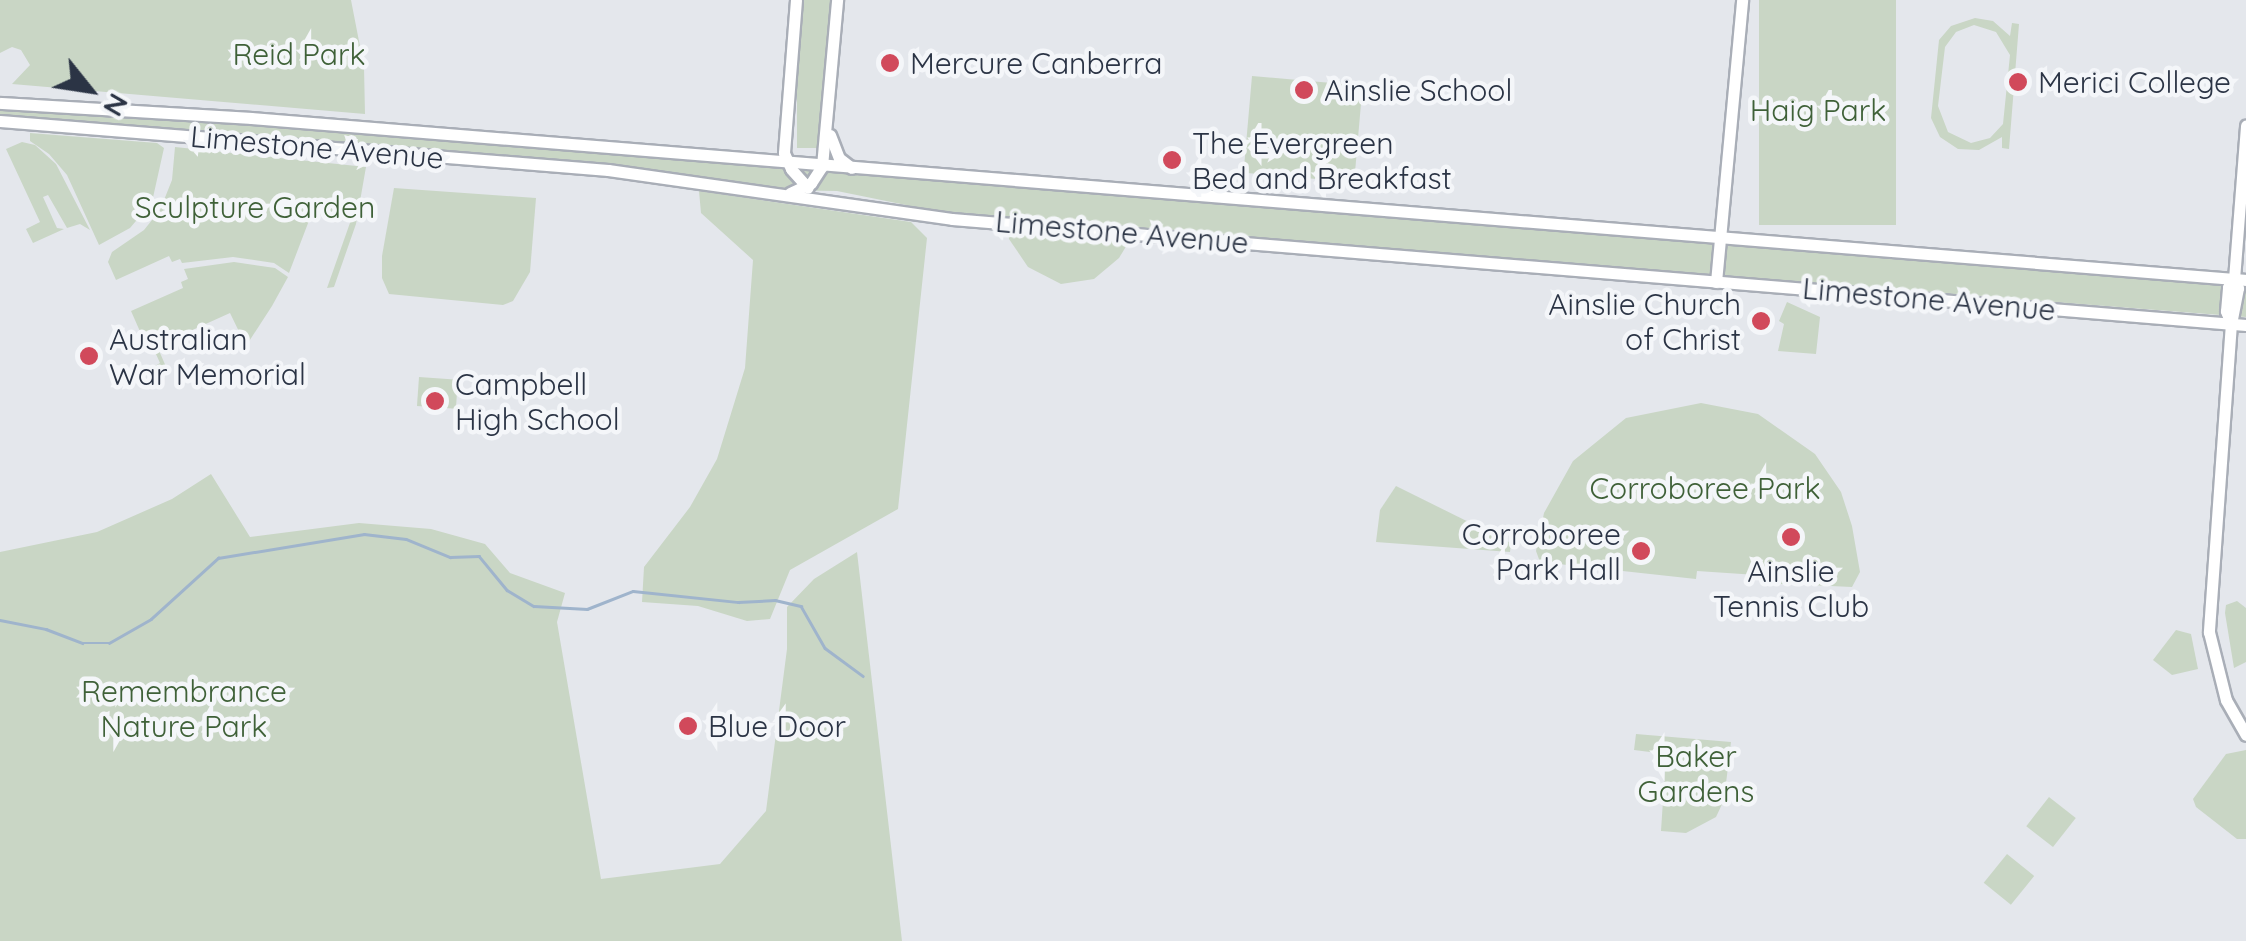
<!DOCTYPE html>
<style>
body{margin:0}
#map{position:relative;width:2246px;height:941px;overflow:hidden;background:#e4e7ec;font-family:Quicksand,sans-serif}
div>[style]{position:absolute}
[style*='--x']{left:calc(var(--x)*1px);top:calc(var(--y)*1px);width:calc(var(--w)*1px);rotate:calc(var(--a)*1deg)}
.green>*{inset:0;background:#c9d6c5;transform-origin:0 0}
.stream>*{height:2.5px;margin:-1.25px;padding:0 1.25px;transform-origin:1.25px;border-radius:1.25px;background:#9fb4cc}
.roads{filter:drop-shadow(2px 0 #a9aeb7) drop-shadow(-2px 0 #a9aeb7) drop-shadow(0 2px #a9aeb7) drop-shadow(0 -2px #a9aeb7)}
.secondary>*{height:11px;margin:-5.5px;padding:0 5.5px;transform-origin:5.5px;border-radius:5.5px;background:#fff}
.dots>*{width:28px;height:28px;translate:-50% -50%;box-sizing:border-box;border:5px solid #f4f6f9;border-radius:50%}
span{translate:-50% -50%;white-space:nowrap;text-align:center;line-height:1.15;-webkit-text-stroke:9px #f4f6f9;paint-order:stroke}
.park-label{font-size:30px;color:#3f6138}
.poi-label{font-size:30px;color:#2b3445}
.left{translate:0 -50%;text-align:left}
.right{translate:-100% -50%;text-align:right}
.street-label{font-size:30px;color:#2b3445}
.north{position:absolute;left:40px;top:40px;width:100px;height:100px;-webkit-text-stroke:8px #f4f6f9;paint-order:stroke;rotate:120deg;font-size:28px;font-weight:700;line-height:40px;text-align:center;color:#2b3445}
.north::after{content:'';display:block;margin:auto;width:35px;height:45px;background:#2b3445;clip-path:polygon(50% 0,100% 100%,50% 72%,0 100%)}
</style>
<div id="map">
<div class="green">
<i style="clip-path:polygon(0 0,351px 0,364px 67px,365px 114px,12px 84px,30px 65px,21px 50px,12px 47px,0 53px)"></i>
<i style="left:797px;top:0;width:36px;height:148px"></i>
<i style="left:1759px;top:0;width:137px;height:225px"></i>
<i style="clip-path:polygon(evenodd,1975px 18px,1993px 21px,2010px 36px,2012px 23px,2019px 24px,2009px 149px,2002px 148px,2002px 137px,1979px 150px,1958px 149px,1940px 137px,1931px 118px,1939px 40px,1951px 26px,1975px 18px,1974px 25px,1996px 32px,2010px 55px,2003px 124px,1990px 138px,1971px 143px,1948px 132px,1938px 106px,1945px 47px,1956px 32px,1974px 25px)"></i>
<i style="left:1252px;top:76px;width:111px;height:97px;rotate:5deg"></i>
<i style="clip-path:polygon(0 107px,136px 113px,2246px 285px,2246px 317px,960px 216px,837px 191px,773px 190px,0 116px)"></i>
<i style="clip-path:polygon(30px 133px,157px 143px,164px 148px,152px 202px,130px 228px,99px 245px,67px 175px,49px 154px,30px 141px)"></i>
<i style="clip-path:polygon(22px 142px,35px 145px,56px 164px,90px 230px,80px 224px,67px 228px,48px 195px,43px 197px,57px 228px,64px 229px,33px 243px,26px 229px,40px 222px,6px 149px)"></i>
<i style="clip-path:polygon(175px 147px,366px 167px,356px 224px,334px 287px,327px 288px,351px 220px,323px 212px,318px 220px,310px 218px,289px 273px,274px 263px,233px 257px,182px 263px,180px 259px,172px 262px,169px 256px,116px 280px,108px 262px,112px 252px,144px 230px,160px 210px,172px 180px)"></i>
<i style="clip-path:polygon(394px 188px,536px 198px,530px 272px,513px 301px,503px 305px,389px 294px,382px 278px,382px 256px)"></i>
<i style="clip-path:polygon(699px 191px,911px 222px,927px 238px,898px 509px,790px 570px,770px 619px,747px 621px,698px 606px,642px 602px,644px 567px,690px 507px,717px 459px,745px 368px,753px 260px,701px 213px)"></i>
<i style="clip-path:polygon(1008px 227px,1065px 232px,1130px 240px,1119px 258px,1094px 279px,1061px 284px,1028px 267px,1009px 239px)"></i>
<i style="clip-path:polygon(234px 262px,275px 268px,288px 277px,272px 306px,246px 346px,230px 313px,157px 346px,167px 369px,161px 371px,155px 366px,160px 363px,151px 343px,146px 345px,131px 311px,183px 288px,181px 282px,188px 279px,184px 269px)"></i>
<i style="clip-path:polygon(1787px 302px,1820px 317px,1816px 354px,1778px 351px,1784px 324px,1779px 321px)"></i>
<i style="left:419px;top:377px;width:39px;height:29px;rotate:4deg"></i>
<i style="clip-path:polygon(1701px 403px,1758px 414px,1815px 454px,1841px 492px,1852px 526px,1860px 572px,1852px 587px,1809px 585px,1809px 579px,1787px 577px,1786px 584px,1773px 584px,1772px 576px,1697px 571px,1696px 579px,1540px 562px,1536px 551px,1544px 513px,1573px 461px,1626px 418px)"></i>
<i style="clip-path:polygon(211px 474px,250px 537px,359px 523px,431px 529px,485px 544px,510px 573px,565px 593px,557px 622px,601px 879px,720px 864px,766px 811px,787px 649px,787px 607px,814px 579px,857px 552px,902px 941px,0 941px,0 552px,97px 532px,172px 499px)"></i>
<i style="clip-path:polygon(1396px 486px,1511px 543px,1510px 552px,1376px 542px,1380px 510px)"></i>
<i style="clip-path:polygon(2237px 601px,2246px 608px,2246px 662px,2234px 668px,2225px 613px,2226px 605px)"></i>
<i style="clip-path:polygon(2176px 630px,2191px 634px,2198px 669px,2172px 675px,2153px 660px)"></i>
<i style="clip-path:polygon(1636px 734px,1731px 742px,1724px 800px,1716px 817px,1686px 833px,1661px 831px,1666px 754px,1634px 750px)"></i>
<i style="clip-path:polygon(2246px 750px,2246px 839px,2237px 839px,2196px 807px,2193px 799px,2226px 754px)"></i>
<i style="left:2049px;top:797px;width:34px;height:37px;rotate:38deg"></i>
<i style="left:2007px;top:854px;width:35px;height:37px;rotate:39deg"></i>
</div>
<div class="stream">
<i style="--x:0;--y:620;--w:47;--a:11.1"></i>
<i style="--x:46;--y:629;--w:39;--a:21"></i>
<i style="--x:82;--y:643;--w:27;--a:0"></i>
<i style="--x:109;--y:643;--w:48;--a:-29.7"></i>
<i style="--x:151;--y:619;--w:91;--a:-42.3"></i>
<i style="--x:218;--y:558;--w:148;--a:-9.3"></i>
<i style="--x:364;--y:534;--w:42;--a:6.8"></i>
<i style="--x:406;--y:539;--w:48;--a:22.2"></i>
<i style="--x:450;--y:557;--w:29;--a:-2"></i>
<i style="--x:479;--y:556;--w:44;--a:50.5"></i>
<i style="--x:507;--y:590;--w:31;--a:31"></i>
<i style="--x:534;--y:606;--w:53;--a:3.2"></i>
<i style="--x:587;--y:609;--w:49;--a:-21.4"></i>
<i style="--x:633;--y:591;--w:106;--a:6"></i>
<i style="--x:738;--y:602;--w:37;--a:-3"></i>
<i style="--x:775;--y:600;--w:27;--a:13"></i>
<i style="--x:801;--y:606;--w:48;--a:60.3"></i>
<i style="--x:825;--y:648;--w:47;--a:36.4"></i>
</div>
<div class="roads">
<div class="secondary">
<i style="--x:796;--y:0;--w:153;--a:94.5"></i>
<i style="--x:784;--y:153;--w:17;--a:66"></i>
<i style="--x:791;--y:169;--w:25;--a:48"></i>
<i style="--x:0;--y:103;--w:251;--a:3.4"></i>
<i style="--x:251;--y:118;--w:2002;--a:4.64"></i>
<i style="--x:0;--y:121;--w:610;--a:4.61"></i>
<i style="--x:608;--y:170;--w:347;--a:8.1"></i>
<i style="--x:952;--y:219;--w:1298;--a:4.68"></i>
<i style="--x:830;--y:135;--w:25;--a:69"></i>
<i style="--x:839;--y:158;--w:16;--a:38"></i>
<i style="--x:790;--y:193;--w:23;--a:-25"></i>
<i style="--x:811;--y:183;--w:20;--a:-57"></i>
<i style="--x:822;--y:166;--w:167;--a:-84.8"></i>
<i style="--x:2234;--y:279;--w:10;--a:66"></i>
<i style="--x:2238;--y:288;--w:36;--a:101"></i>
<i style="--x:2231;--y:323;--w:310;--a:94.1"></i>
<i style="--x:2209;--y:632;--w:70;--a:76"></i>
<i style="--x:2226;--y:700;--w:40;--a:60.3"></i>
<i style="--x:1716;--y:282;--w:283;--a:-84.7"></i>
<i style="--x:2231;--y:323;--w:13;--a:-113"></i>
<i style="--x:2226;--y:311;--w:24;--a:-85"></i>
<i style="--x:2228;--y:287;--w:10;--a:-53"></i>
<i style="--x:2234;--y:279;--w:154;--a:-85.5"></i>
</div>
</div>
<div class="dots">
<i style="left:890px;top:63px;background:#d1495b"></i>
<i style="left:2018px;top:82px;background:#d1495b"></i>
<i style="left:1304px;top:90px;background:#d1495b"></i>
<i style="left:1172px;top:160px;background:#d1495b"></i>
<i style="left:1761px;top:321px;background:#d1495b"></i>
<i style="left:89px;top:356px;background:#d1495b"></i>
<i style="left:435px;top:401px;background:#d1495b"></i>
<i style="left:1791px;top:537px;background:#d1495b"></i>
<i style="left:1641px;top:551px;background:#d1495b"></i>
<i style="left:688px;top:726px;background:#d1495b"></i>
</div>
<div class="park-label">
<span style="left:299px;top:54px">Reid Park</span>
<span style="left:1818px;top:110px">Haig Park</span>
<span style="left:255px;top:207px">Sculpture Garden</span>
<span style="left:1705px;top:488px">Corroboree Park</span>
<span style="left:184px;top:708px">Remembrance<br>Nature Park</span>
<span style="left:1696px;top:773px">Baker<br>Gardens</span>
</div>
<div class="poi-label">
<span class="left" style="left:910px;top:63px">Mercure Canberra</span>
<span class="left" style="left:2038px;top:82px">Merici College</span>
<span class="left" style="left:1324px;top:90px">Ainslie School</span>
<span class="left" style="left:1192px;top:160px">The Evergreen<br>Bed and Breakfast</span>
<span class="right" style="left:1741px;top:321px">Ainslie Church<br>of Christ</span>
<span class="left" style="left:109px;top:356px">Australian<br>War Memorial</span>
<span class="left" style="left:455px;top:401px">Campbell<br>High School</span>
<span class="right" style="left:1621px;top:551px">Corroboree<br>Park Hall</span>
<span style="left:1791px;top:588px">Ainslie<br>Tennis Club</span>
<span class="left" style="left:708px;top:726px">Blue Door</span>
</div>
<div class="street-label">
<span style="left:317px;top:147px;rotate:5deg">Limestone Avenue</span>
<span style="left:1122px;top:232px;rotate:5deg">Limestone Avenue</span>
<span style="left:1929px;top:299px;rotate:5deg">Limestone Avenue</span>
</div>
<div class="north">N</div>
</div>
